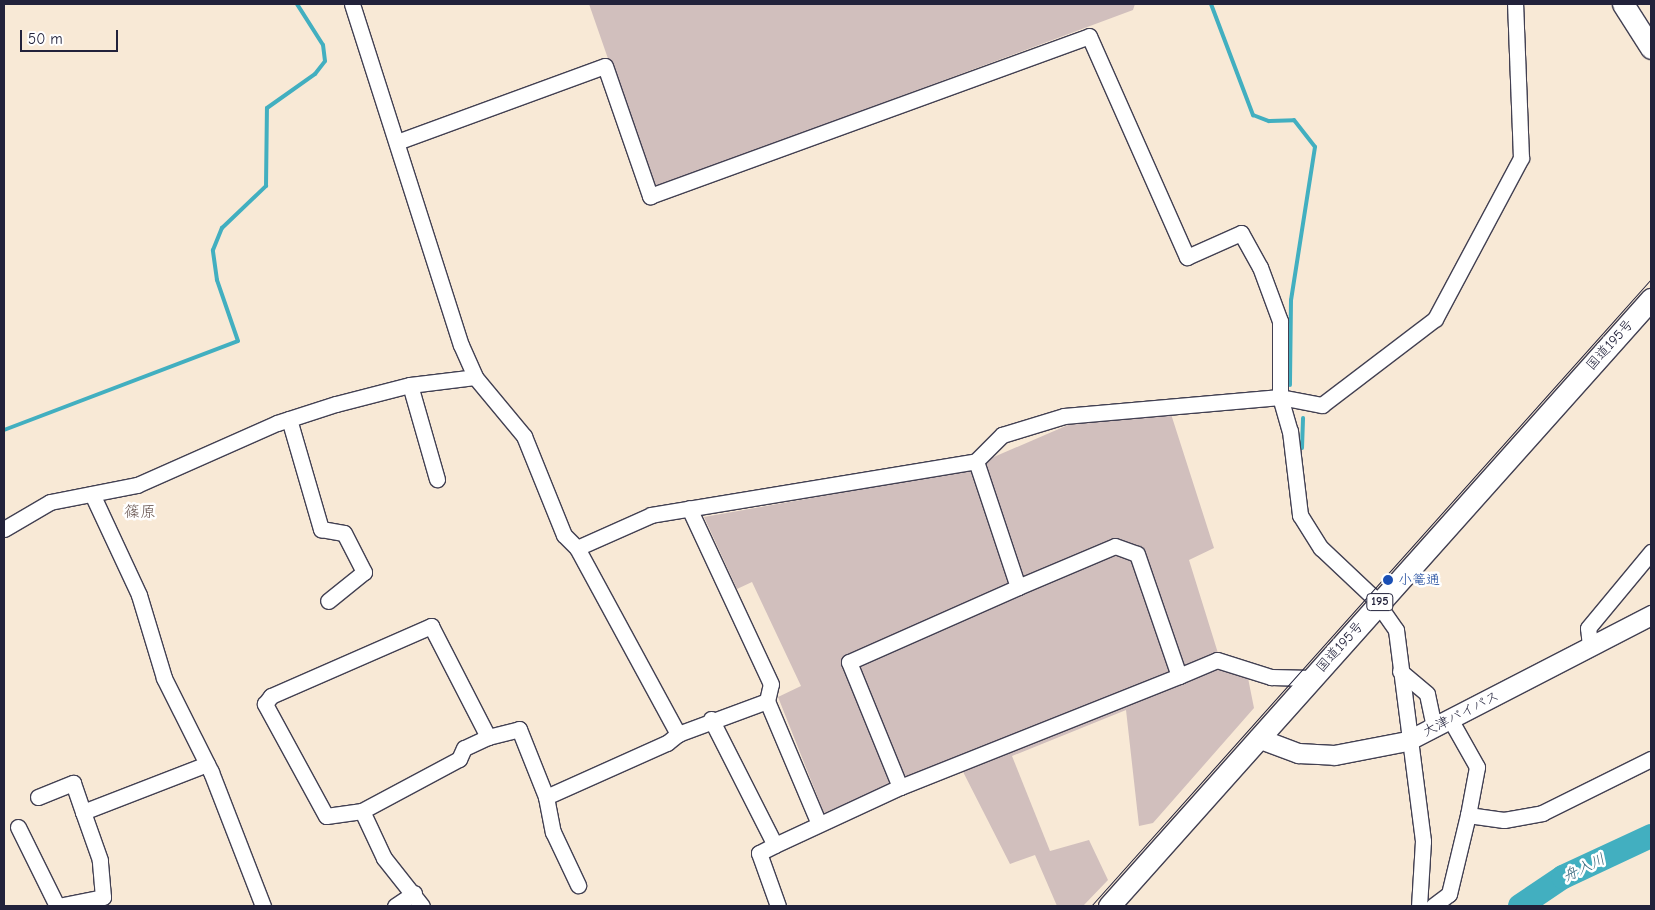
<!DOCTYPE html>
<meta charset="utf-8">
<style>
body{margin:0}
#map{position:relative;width:1655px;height:910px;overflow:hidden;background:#f8e9d6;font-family:"Comic Neue","Klee One",sans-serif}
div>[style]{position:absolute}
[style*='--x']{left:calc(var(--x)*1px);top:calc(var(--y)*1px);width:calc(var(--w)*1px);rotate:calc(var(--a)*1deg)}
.industrial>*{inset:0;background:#d1bfbd}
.stream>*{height:4px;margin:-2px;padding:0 2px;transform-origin:2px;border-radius:2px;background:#42afc0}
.river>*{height:24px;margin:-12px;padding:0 12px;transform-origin:12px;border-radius:12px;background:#42afc0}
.roads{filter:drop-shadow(1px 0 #424052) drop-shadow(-1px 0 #424052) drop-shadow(0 1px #424052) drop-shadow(0 -1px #424052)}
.minor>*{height:15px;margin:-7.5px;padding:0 7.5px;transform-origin:7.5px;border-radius:7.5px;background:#fff}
.major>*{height:19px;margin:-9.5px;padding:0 9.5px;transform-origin:9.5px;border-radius:9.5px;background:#fff}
.highway>*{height:21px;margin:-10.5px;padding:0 10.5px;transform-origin:10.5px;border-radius:10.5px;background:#fff}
.tram>*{height:1px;margin:-0.5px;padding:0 0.5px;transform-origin:0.5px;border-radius:0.5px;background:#22223b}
.dots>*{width:14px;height:14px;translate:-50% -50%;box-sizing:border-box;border:2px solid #fff;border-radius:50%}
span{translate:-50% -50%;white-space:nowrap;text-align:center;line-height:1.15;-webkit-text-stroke:5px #fff;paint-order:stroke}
.shield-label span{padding:1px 4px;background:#fff;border:1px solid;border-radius:4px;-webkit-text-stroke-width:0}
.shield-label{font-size:12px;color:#22223b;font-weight:700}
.street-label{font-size:14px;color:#22223b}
.transit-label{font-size:14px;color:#164399}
.left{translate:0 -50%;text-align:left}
.water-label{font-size:15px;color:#306177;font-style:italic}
.quarter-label{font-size:16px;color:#63504b}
.frame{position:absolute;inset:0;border:5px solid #22223b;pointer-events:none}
.scale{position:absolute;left:20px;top:30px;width:98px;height:22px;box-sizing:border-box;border:2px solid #22223b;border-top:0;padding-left:6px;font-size:15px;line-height:18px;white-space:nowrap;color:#22223b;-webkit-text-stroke:4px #fff;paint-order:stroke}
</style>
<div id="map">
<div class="industrial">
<i style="clip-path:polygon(589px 4px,1135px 4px,1133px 10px,653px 188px)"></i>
<i style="clip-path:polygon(1171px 414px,1214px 548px,1189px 560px,1222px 666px,1248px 678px,1254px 708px,1153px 823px,1139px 826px,1126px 710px,1012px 756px,1050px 851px,1089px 840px,1108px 880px,1083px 906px,1057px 906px,1035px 855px,1010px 864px,956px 758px,824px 813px,778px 697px,801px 686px,752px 582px,737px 589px,704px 517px,959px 472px,1068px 425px)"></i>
</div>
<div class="stream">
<i style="--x:1211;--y:4;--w:119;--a:69.3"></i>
<i style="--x:1253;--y:115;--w:17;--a:21"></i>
<i style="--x:1269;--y:121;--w:25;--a:-2"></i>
<i style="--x:1294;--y:120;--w:34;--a:52"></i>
<i style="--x:1315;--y:147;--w:155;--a:98.9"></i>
<i style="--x:1291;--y:300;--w:85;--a:90.7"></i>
<i style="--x:4;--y:430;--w:250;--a:-20.8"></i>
<i style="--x:238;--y:341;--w:65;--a:-109"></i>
<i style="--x:217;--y:280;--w:30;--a:-98"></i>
<i style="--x:213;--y:250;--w:24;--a:-68"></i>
<i style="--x:222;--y:228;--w:61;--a:-43.7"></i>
<i style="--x:266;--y:186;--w:78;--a:-89.3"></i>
<i style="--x:267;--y:108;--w:59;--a:-35.3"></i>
<i style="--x:315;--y:74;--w:16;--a:-52"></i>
<i style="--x:325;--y:61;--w:16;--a:-97"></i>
<i style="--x:323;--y:45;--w:49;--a:-122.4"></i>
<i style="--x:1302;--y:448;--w:30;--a:-88"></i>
</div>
<div class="river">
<i style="--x:1520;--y:906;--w:52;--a:-34"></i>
<i style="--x:1563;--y:877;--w:97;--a:-25"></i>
</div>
<div class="roads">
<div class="minor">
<i style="--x:352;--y:4;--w:358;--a:72.3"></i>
<i style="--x:461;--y:345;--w:35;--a:66"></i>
<i style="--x:475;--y:377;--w:77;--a:50.3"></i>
<i style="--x:524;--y:436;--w:107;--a:68"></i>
<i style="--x:564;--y:535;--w:18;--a:45"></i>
<i style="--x:577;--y:548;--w:81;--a:-24"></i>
<i style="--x:651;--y:515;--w:329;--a:-9.4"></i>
<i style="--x:976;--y:461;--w:37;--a:-45"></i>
<i style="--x:1002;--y:435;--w:65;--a:-17"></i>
<i style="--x:1064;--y:416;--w:217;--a:-5"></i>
<i style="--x:1280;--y:397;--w:43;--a:10.8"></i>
<i style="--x:1322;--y:405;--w:142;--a:-37.3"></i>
<i style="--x:1435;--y:319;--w:183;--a:-61.9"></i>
<i style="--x:1521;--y:158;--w:154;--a:-92.2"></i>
<i style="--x:397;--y:142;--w:221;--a:-20.1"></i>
<i style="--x:605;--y:66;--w:138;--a:70.9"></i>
<i style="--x:650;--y:196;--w:467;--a:-20"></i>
<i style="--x:1089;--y:36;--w:242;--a:66.1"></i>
<i style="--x:1187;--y:257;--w:59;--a:-24"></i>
<i style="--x:1241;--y:233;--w:39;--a:61"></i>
<i style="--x:1260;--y:267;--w:58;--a:69.7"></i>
<i style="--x:1280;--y:321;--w:76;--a:90"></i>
<i style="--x:1280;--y:397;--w:35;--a:74"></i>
<i style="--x:1290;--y:431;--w:85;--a:83.2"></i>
<i style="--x:1300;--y:515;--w:39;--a:58"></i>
<i style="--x:1321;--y:548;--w:71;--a:43.3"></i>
<i style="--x:1373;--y:597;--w:40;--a:55.1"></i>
<i style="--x:1396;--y:630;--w:213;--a:82.7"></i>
<i style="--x:1423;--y:841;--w:65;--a:93.5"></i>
<i style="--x:410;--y:385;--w:98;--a:74"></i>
<i style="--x:289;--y:419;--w:115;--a:73.8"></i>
<i style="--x:321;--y:529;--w:23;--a:10"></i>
<i style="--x:344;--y:533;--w:44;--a:62.9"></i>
<i style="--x:364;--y:572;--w:46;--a:141.1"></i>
<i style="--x:976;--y:461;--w:133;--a:71.6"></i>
<i style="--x:1018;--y:587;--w:105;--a:-22.9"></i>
<i style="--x:1115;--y:546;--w:23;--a:20"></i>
<i style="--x:1137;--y:554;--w:129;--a:71"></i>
<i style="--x:1179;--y:676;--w:300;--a:158.3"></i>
<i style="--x:900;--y:787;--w:135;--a:-112.2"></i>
<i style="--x:849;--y:662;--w:185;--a:-23.9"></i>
<i style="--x:92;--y:494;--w:111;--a:65"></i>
<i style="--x:139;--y:595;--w:87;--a:73.2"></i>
<i style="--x:164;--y:678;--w:105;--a:63.4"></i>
<i style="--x:211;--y:772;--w:144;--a:68.8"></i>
<i style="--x:4;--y:529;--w:53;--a:-30.4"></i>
<i style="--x:50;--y:502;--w:89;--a:-11.1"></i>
<i style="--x:137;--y:485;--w:153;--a:-23.9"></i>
<i style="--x:277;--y:423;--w:62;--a:-17.9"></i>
<i style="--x:336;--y:404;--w:76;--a:-14.4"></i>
<i style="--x:410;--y:385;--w:65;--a:-7"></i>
<i style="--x:577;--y:548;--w:212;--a:61.5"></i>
<i style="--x:678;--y:734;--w:95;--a:-20.3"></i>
<i style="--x:767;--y:701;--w:17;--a:-77"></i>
<i style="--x:771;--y:684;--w:194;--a:-115"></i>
<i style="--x:1590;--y:646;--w:18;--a:-96"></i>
<i style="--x:1588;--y:628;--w:99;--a:-50.3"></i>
<i style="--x:1400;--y:671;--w:35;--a:40"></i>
<i style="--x:1427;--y:694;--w:35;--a:78"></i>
<i style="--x:1179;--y:676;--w:41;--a:-22.8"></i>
<i style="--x:1217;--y:660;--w:57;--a:17.5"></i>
<i style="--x:1271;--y:677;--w:41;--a:1.4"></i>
<i style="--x:767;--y:701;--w:131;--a:67.1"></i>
<i style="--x:711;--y:719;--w:141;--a:63.1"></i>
<i style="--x:775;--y:845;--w:138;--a:-24.9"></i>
<i style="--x:1450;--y:719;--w:55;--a:60.6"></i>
<i style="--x:1477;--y:767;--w:49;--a:100.6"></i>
<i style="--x:1468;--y:815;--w:36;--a:8"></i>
<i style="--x:1504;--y:820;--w:39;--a:-10"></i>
<i style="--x:1542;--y:813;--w:122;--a:-26.4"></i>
<i style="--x:488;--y:737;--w:32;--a:-14"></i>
<i style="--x:519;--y:729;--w:73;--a:68.3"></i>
<i style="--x:546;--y:797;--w:133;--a:-24.1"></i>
<i style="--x:667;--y:743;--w:14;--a:-39"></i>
<i style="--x:38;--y:797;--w:38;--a:-22"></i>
<i style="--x:73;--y:783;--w:31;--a:71"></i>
<i style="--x:546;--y:797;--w:36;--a:79"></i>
<i style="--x:553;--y:832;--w:59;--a:64.7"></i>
<i style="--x:362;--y:811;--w:36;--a:172"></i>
<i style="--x:326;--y:816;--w:128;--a:-118.6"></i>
<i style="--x:265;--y:704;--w:10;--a:-53"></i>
<i style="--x:271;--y:696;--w:175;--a:-23.6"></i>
<i style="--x:431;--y:626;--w:125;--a:62.8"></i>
<i style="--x:488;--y:737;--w:26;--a:155"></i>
<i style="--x:464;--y:748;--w:12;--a:114"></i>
<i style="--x:459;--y:759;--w:110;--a:151.8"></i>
<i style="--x:362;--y:811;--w:52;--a:64.9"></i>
<i style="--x:384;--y:858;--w:61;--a:51.6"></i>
<i style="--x:18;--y:827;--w:88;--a:63.7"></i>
<i style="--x:775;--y:845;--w:18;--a:153"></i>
<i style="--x:759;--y:853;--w:56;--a:70.3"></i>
<i style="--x:58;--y:906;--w:46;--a:-11.3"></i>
<i style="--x:103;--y:897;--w:37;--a:-95"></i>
<i style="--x:100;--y:860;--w:51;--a:-109.5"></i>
<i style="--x:83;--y:812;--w:133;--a:-21.2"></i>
<i style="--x:395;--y:906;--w:23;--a:-34"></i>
<i style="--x:1433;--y:906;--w:20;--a:-37"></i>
<i style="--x:1449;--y:894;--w:81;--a:-76.5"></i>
</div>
<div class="major">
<i style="--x:1258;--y:738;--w:43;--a:20.6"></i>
<i style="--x:1298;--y:753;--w:36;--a:3"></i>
<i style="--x:1334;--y:755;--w:74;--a:-10.9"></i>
<i style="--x:1407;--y:741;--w:275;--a:-27.3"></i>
</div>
<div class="highway">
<i style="--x:1623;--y:4;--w:52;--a:57.5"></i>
<i style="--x:1109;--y:906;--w:814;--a:-48.24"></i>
</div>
</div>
<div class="tram">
<i style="--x:1091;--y:906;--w:841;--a:-48.23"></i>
</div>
<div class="dots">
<i style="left:1388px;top:580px;background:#1a4fb4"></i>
</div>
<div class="shield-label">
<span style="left:1380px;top:602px">195</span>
</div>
<div class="street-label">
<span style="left:1610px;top:345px;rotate:-48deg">国道195号</span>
<span style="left:1340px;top:647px;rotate:-48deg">国道195号</span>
<span style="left:1461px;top:714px;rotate:-27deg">大津バイパス</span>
</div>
<div class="transit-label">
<span class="left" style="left:1398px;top:580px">小篭通</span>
</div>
<div class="water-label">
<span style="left:1584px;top:868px;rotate:-26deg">舟入川</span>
</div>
<div class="quarter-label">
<span style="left:140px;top:512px">篠原</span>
</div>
<div class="frame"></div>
<div class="scale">50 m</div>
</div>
